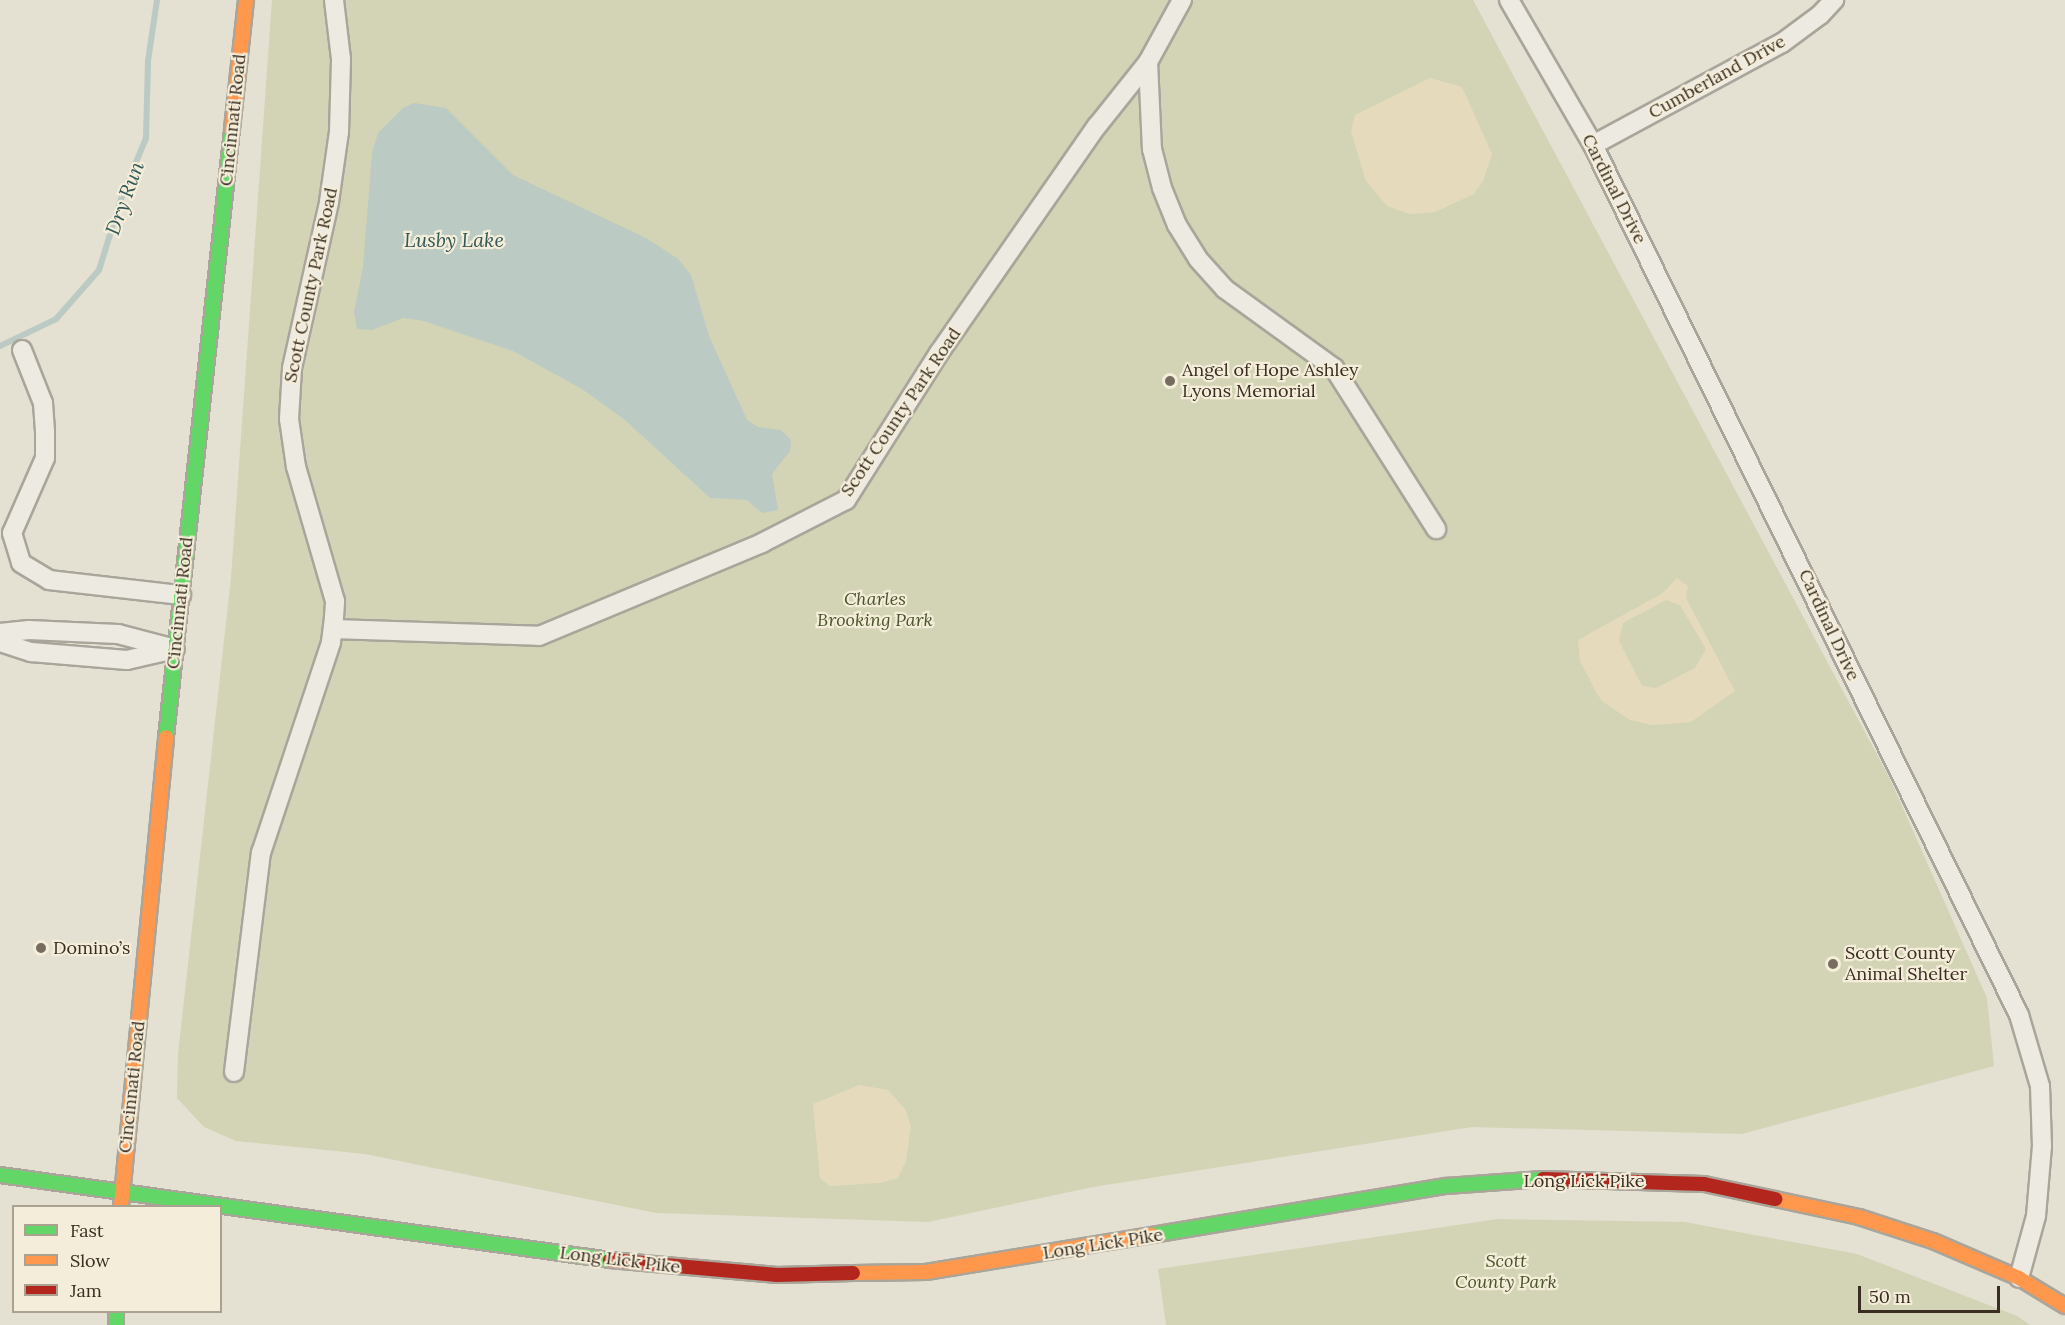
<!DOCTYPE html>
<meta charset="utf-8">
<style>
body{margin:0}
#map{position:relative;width:2065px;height:1325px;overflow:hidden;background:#e4e0d2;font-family:Lora,serif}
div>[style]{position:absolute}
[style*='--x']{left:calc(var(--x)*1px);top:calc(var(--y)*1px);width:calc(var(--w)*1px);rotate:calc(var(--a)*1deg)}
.green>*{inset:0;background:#d2d4b5}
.sand>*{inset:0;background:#e5dbbc}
.water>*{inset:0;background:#bbcac2}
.stream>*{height:6px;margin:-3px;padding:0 3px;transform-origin:3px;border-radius:3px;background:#bbcac2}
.roads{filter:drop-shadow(2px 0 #aaa59a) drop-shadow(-2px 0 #aaa59a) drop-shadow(0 2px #aaa59a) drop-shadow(0 -2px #aaa59a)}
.street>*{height:18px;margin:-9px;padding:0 9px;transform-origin:9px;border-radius:9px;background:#edeae2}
.fast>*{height:14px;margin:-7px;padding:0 7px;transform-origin:7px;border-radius:7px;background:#63d668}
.slow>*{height:14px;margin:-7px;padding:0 7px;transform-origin:7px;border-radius:7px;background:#ff974d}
.jam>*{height:14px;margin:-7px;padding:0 7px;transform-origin:7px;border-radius:7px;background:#b3261e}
.dots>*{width:16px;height:16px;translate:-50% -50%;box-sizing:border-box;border:3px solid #f4edd9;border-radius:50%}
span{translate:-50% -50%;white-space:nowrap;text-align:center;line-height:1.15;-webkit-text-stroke:4.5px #f4edd9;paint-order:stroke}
.street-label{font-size:18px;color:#3a2e22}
.poi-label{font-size:18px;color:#3a2e22}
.left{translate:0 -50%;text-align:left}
.park-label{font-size:18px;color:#49552a;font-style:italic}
.water-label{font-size:20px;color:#325857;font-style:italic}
.legend{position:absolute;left:12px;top:1205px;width:210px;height:108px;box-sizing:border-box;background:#f4edd9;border:2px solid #aaa190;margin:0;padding:8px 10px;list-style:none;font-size:18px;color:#3a2e22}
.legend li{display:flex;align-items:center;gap:12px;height:30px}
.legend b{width:30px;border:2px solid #aaa190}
.scale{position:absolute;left:1858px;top:1286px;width:142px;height:27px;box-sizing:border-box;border:3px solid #3a2e22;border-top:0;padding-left:8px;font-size:18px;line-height:21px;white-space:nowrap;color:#3a2e22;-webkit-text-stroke:4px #f4edd9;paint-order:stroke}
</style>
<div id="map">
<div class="green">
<i style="clip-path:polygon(272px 0,1473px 0,1890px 779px,1987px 998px,1994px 1066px,1742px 1134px,1472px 1127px,1093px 1187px,928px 1222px,656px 1213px,365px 1154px,236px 1141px,204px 1127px,177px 1098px,178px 1054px,231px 578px)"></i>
<i style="clip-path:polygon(1498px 1219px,1685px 1222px,1857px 1254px,2017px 1316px,2030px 1325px,1166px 1325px,1158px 1269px)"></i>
</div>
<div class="sand">
<i style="clip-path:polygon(1430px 78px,1462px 87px,1492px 154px,1483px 181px,1474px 194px,1435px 212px,1409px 214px,1387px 206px,1366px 181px,1351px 131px,1355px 115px)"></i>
<i style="clip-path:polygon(evenodd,1677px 578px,1688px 586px,1686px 598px,1735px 691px,1691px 722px,1652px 725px,1630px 720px,1602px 701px,1596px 692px,1580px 661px,1578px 640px,1663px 593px,1677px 578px,1666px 600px,1680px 605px,1706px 649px,1695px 668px,1656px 688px,1642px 686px,1619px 641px,1623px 623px,1666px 600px)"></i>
<i style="clip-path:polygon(859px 1085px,888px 1090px,905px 1109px,911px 1126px,906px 1161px,898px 1178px,880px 1183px,830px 1186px,820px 1178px,813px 1104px)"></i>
</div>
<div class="water">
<i style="clip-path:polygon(414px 103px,446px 108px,513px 175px,648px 239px,678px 259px,691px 275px,709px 336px,747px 420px,758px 427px,781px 430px,791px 440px,790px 451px,772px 474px,778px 510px,762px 513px,747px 500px,710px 498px,625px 420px,582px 389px,513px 351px,424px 321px,403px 318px,372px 330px,357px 329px,354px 312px,363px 267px,372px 153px,378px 133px,403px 108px)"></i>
</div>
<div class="stream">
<i style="--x:0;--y:346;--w:62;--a:-25.7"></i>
<i style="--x:56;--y:319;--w:65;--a:-48.7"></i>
<i style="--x:99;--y:270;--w:77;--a:-72.7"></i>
<i style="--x:122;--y:196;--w:63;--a:-67.5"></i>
<i style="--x:146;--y:138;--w:77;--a:-88.5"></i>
<i style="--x:148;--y:61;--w:62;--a:-81.6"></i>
</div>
<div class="roads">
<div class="street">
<i style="--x:1182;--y:0;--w:71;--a:118.7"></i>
<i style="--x:1148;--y:62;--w:87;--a:87.4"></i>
<i style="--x:1152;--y:149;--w:40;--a:75.6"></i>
<i style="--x:1162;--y:188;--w:40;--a:68"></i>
<i style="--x:1177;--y:225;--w:40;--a:58"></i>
<i style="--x:1198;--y:259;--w:40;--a:48"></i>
<i style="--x:1225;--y:289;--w:135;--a:35.9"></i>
<i style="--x:1334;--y:368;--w:191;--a:57.6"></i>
<i style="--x:1509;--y:0;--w:168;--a:59.9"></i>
<i style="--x:1593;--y:145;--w:969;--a:63.91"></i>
<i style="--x:2019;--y:1015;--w:74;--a:73.5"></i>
<i style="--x:2040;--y:1086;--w:60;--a:88.1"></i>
<i style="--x:2042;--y:1146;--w:70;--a:94.9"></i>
<i style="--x:2036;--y:1216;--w:64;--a:105.3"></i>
<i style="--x:1593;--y:145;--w:215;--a:-28.4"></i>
<i style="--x:1782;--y:43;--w:47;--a:-36.4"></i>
<i style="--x:1820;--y:15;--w:21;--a:-47"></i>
<i style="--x:22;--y:350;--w:57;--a:68.4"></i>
<i style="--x:43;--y:403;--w:29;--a:86"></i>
<i style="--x:45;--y:432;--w:26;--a:90"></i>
<i style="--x:45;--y:458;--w:82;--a:113.7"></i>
<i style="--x:12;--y:533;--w:31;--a:73"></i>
<i style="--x:21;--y:563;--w:33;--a:31"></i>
<i style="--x:49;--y:580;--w:133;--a:6.5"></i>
<i style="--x:333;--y:629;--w:206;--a:1.9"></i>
<i style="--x:539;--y:636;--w:242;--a:-22.6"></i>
<i style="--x:762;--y:543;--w:94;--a:-27.1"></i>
<i style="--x:846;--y:500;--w:174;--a:-57.7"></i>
<i style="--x:939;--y:353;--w:277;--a:-55.2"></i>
<i style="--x:1097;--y:126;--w:82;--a:-51.4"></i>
<i style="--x:0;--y:633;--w:29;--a:-6"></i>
<i style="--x:29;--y:630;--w:89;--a:2.6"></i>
<i style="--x:118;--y:634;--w:55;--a:14.8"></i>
<i style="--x:0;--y:642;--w:33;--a:18"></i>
<i style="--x:31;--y:652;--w:96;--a:4.8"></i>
<i style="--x:127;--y:660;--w:49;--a:-12.9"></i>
<i style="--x:234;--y:1072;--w:221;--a:-83"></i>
<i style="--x:261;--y:853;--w:222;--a:-71.6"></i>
<i style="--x:331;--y:642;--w:25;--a:-83"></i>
<i style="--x:334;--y:617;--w:16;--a:-86"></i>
<i style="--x:335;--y:601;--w:140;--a:-106.2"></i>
<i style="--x:296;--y:467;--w:49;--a:-98.3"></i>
<i style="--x:289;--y:419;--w:51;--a:-86.6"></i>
<i style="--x:292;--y:368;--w:170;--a:-77.4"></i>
<i style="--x:329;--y:202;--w:71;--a:-81.9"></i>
<i style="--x:339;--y:132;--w:73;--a:-88.4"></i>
<i style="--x:341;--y:59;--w:59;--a:-96.8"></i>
</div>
<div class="fast">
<i style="--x:166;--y:737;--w:612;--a:-83.8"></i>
<i style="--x:0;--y:1175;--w:616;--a:7.93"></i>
<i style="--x:1152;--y:1235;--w:298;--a:-9.5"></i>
<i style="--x:1446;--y:1186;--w:97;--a:-4.1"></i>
<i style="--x:116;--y:1312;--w:13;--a:90"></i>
</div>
<div class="slow">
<i style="--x:232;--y:129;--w:130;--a:-83.8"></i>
<i style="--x:1775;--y:1199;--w:86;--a:12.1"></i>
<i style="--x:1859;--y:1217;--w:78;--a:18"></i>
<i style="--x:1933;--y:1241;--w:94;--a:23.3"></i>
<i style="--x:2019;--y:1278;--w:54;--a:31.3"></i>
<i style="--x:121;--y:1206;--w:471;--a:-84.5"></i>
<i style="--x:853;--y:1273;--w:73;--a:-0.8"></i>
<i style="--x:926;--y:1272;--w:229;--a:-9.3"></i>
</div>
<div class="jam">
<i style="--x:1543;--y:1179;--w:161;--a:1.8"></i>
<i style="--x:1704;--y:1184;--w:73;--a:11.9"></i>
<i style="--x:610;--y:1260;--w:168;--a:5.1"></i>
<i style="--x:777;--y:1275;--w:76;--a:-1.5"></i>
</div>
</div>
<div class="dots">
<i style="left:1170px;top:381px;background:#766c60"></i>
<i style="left:41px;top:948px;background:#766c60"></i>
<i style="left:1833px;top:964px;background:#766c60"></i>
</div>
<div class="street-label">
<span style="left:1717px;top:77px;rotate:-29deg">Cumberland Drive</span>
<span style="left:233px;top:120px;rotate:-84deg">Cincinnati Road</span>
<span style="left:1614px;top:189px;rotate:63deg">Cardinal Drive</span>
<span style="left:311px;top:285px;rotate:-78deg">Scott County Park Road</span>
<span style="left:901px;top:412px;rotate:-56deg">Scott County Park Road</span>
<span style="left:180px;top:603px;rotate:-84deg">Cincinnati Road</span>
<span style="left:1829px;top:625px;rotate:65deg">Cardinal Drive</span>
<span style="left:132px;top:1087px;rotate:-84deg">Cincinnati Road</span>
<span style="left:1584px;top:1181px">Long Lick Pike</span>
<span style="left:1103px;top:1244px;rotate:-9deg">Long Lick Pike</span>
<span style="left:620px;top:1260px;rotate:7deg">Long Lick Pike</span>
</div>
<div class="poi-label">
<span class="left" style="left:1182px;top:381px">Angel of Hope Ashley<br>Lyons Memorial</span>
<span class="left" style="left:53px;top:948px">Domino’s</span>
<span class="left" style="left:1845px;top:964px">Scott County<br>Animal Shelter</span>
</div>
<div class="park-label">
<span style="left:875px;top:610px">Charles<br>Brooking Park</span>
<span style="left:1506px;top:1272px">Scott<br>County Park</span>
</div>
<div class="water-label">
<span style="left:124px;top:198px;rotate:-70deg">Dry Run</span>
<span style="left:454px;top:239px">Lusby Lake</span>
</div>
<ul class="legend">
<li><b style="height:8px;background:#63d668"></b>Fast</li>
<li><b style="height:8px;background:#ff974d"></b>Slow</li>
<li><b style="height:8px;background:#b3261e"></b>Jam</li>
</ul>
<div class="scale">50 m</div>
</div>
